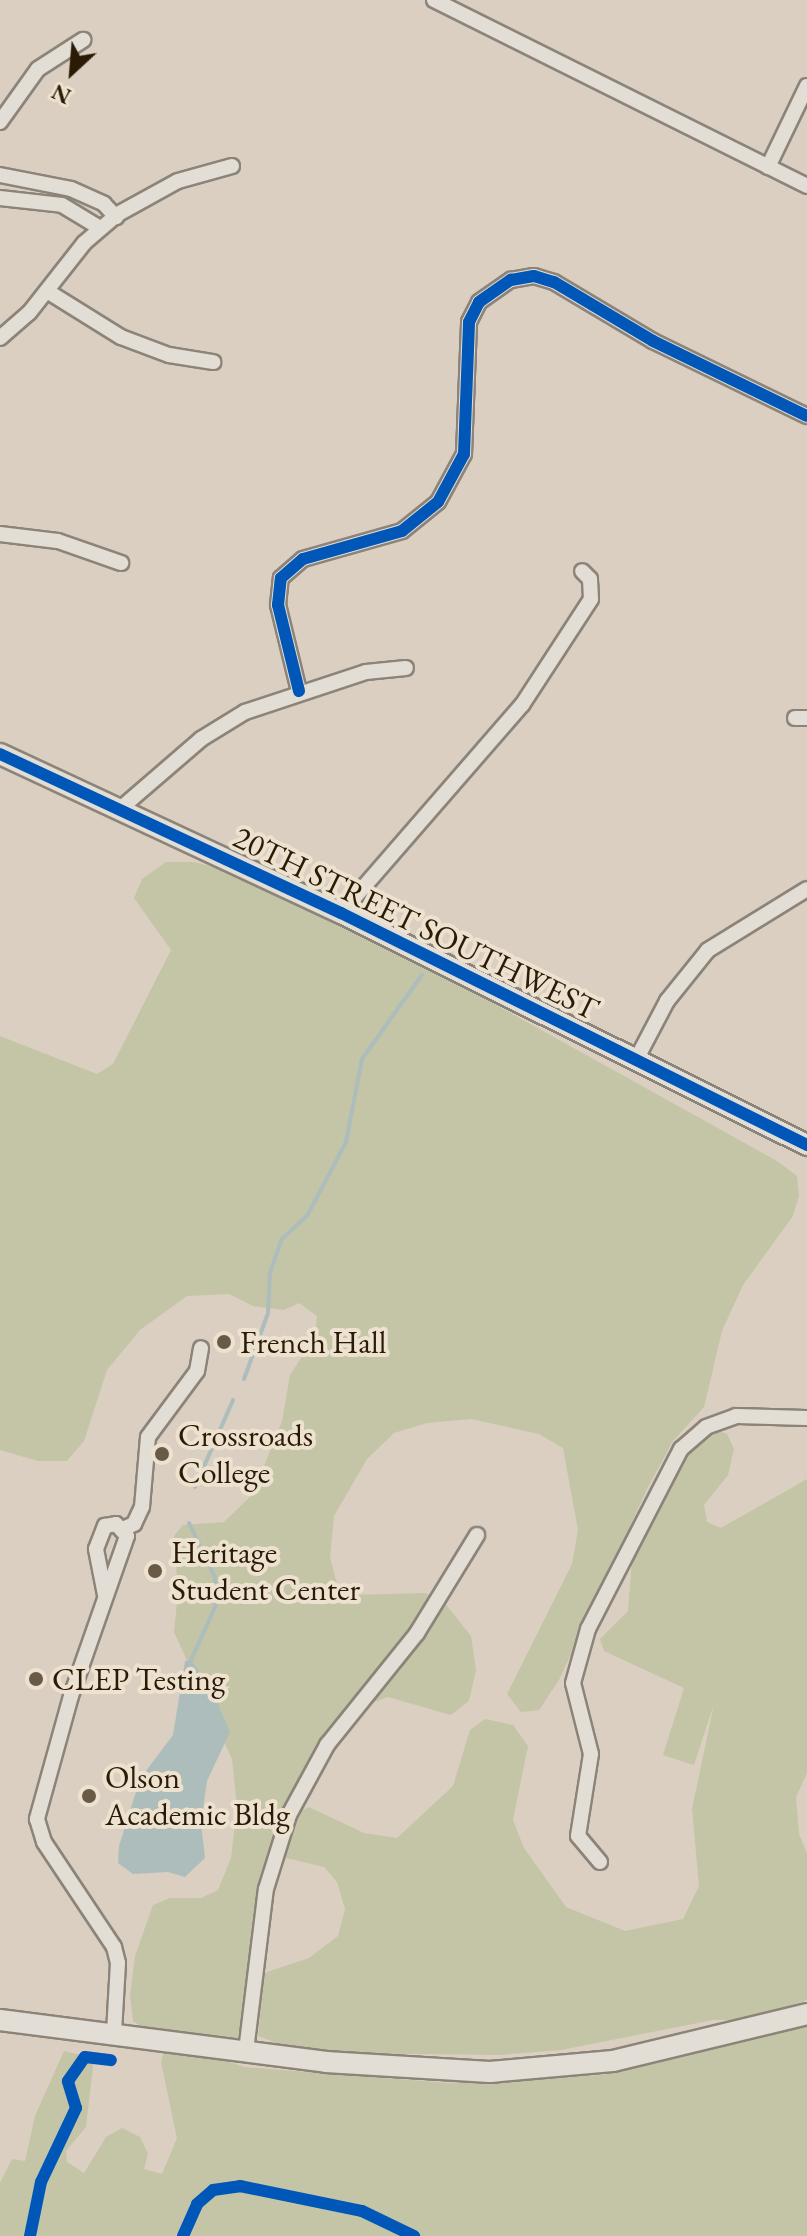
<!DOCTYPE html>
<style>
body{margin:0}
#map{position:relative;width:807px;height:2236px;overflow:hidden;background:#dacfc0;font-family:"EB Garamond",serif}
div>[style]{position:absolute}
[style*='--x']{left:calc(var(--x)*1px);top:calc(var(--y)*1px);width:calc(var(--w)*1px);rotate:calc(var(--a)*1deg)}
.green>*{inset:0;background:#c3c5a6}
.water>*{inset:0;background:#adbdbb}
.stream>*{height:4px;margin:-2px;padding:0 2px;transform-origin:2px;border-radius:2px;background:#adbdbb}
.roads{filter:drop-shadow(2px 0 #8c8479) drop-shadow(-2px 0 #8c8479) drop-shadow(0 2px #8c8479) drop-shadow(0 -2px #8c8479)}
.street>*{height:14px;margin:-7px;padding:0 7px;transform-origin:7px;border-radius:7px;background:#e2ddd5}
.secondary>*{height:20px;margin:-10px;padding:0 10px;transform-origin:10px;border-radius:10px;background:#e2ddd5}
.cycleway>*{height:12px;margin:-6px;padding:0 6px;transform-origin:6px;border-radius:6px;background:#0057b8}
.dots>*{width:22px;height:22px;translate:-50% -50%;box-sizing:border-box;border:4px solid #ede2cf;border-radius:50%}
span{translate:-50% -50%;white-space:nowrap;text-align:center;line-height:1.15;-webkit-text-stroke:8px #ede2cf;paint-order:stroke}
.street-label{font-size:32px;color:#2b1b06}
.poi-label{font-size:32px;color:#2b1b06}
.left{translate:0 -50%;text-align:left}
.north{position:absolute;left:32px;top:32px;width:80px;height:80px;-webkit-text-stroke:6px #ede2cf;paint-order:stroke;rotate:206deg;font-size:22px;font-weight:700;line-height:32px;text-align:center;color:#2b1b06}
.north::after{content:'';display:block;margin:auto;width:28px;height:36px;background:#2b1b06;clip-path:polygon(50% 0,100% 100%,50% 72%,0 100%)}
</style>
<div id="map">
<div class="green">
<i style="clip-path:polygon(166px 862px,194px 862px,235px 873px,489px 1001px,777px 1161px,797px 1176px,799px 1196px,793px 1216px,743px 1285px,722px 1331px,704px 1407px,673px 1441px,648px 1487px,559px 1680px,539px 1710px,521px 1712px,507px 1694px,572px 1564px,578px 1530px,563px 1448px,539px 1434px,471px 1419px,427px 1423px,394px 1433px,367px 1459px,334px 1516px,330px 1557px,337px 1584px,351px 1595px,425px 1593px,444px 1602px,471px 1636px,476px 1670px,469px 1701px,451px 1715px,388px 1697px,344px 1713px,309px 1761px,274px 1833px,260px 1887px,243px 2018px,237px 2038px,227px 2042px,147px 2030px,133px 2021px,130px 1995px,135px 1956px,153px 1905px,170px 1898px,201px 1898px,218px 1890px,231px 1858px,237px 1807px,232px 1759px,174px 1632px,178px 1593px,174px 1536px,183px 1525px,224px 1522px,253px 1494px,282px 1421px,290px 1375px,315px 1336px,317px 1316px,299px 1303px,284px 1310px,253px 1306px,229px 1294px,187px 1296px,140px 1330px,107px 1370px,84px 1441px,67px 1461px,38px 1461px,0 1450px,0 1036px,97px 1074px,113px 1064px,171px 950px,134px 898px,142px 879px)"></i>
<i style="clip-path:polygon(716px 1430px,727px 1434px,734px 1449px,728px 1475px,704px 1505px,707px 1522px,721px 1528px,807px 1479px,807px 1773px,796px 1797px,799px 1834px,807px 1853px,807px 2000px,744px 2020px,713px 2020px,561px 2050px,500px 2055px,332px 2053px,286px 2047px,258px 2036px,264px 1973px,309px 1958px,338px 1936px,345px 1909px,337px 1882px,324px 1867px,282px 1857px,298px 1812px,309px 1807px,364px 1833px,397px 1838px,453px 1786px,470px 1730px,485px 1719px,513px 1725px,528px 1746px,513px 1820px,524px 1848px,566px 1907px,625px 1931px,683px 1919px,699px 1886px,692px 1809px,714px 1704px,694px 1765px,663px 1755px,684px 1688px,604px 1651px,600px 1639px,628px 1611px,632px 1559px,664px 1489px,699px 1442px)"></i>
<i style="clip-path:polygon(807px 2026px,807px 2236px,0 2236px,0 2183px,12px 2159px,25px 2161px,35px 2116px,64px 2051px,94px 2058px,86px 2127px,66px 2151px,67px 2162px,84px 2173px,106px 2137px,122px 2128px,140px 2137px,148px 2154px,144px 2169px,162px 2174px,177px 2138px,161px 2062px,165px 2047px,198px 2051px,244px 2067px,448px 2083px,603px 2075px)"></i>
</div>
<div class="water">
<i style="clip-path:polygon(191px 1660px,212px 1690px,230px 1732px,207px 1781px,201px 1823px,205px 1858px,185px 1877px,168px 1872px,133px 1874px,118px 1863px,119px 1846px,140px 1779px,173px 1735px,185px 1661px)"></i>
</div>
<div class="stream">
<i style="--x:244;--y:1379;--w:70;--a:-70"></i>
<i style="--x:268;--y:1313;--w:40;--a:-87.1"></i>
<i style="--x:270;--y:1273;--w:36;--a:-71"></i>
<i style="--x:282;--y:1239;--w:34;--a:-43"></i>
<i style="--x:307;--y:1216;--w:84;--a:-62.2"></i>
<i style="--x:346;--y:1142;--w:85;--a:-79.1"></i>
<i style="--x:362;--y:1059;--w:103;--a:-54.5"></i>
<i style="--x:195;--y:1487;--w:95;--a:-66.4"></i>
<i style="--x:189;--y:1523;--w:60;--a:64.3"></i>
<i style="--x:215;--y:1577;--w:28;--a:88"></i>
<i style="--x:216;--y:1605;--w:60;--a:114.4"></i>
</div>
<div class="roads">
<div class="street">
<i style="--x:434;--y:0;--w:417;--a:26.5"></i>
<i style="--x:0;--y:122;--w:65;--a:-54.4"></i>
<i style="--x:38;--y:69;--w:54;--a:-32.8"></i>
<i style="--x:768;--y:167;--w:90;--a:-64.3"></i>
<i style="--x:0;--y:175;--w:72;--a:11.2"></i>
<i style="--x:71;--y:189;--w:36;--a:24"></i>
<i style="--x:104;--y:204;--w:18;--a:47"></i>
<i style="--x:0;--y:198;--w:62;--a:6.4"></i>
<i style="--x:62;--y:205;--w:44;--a:31.2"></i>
<i style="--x:47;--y:291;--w:87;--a:31.9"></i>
<i style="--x:121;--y:337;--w:51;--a:20.6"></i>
<i style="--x:169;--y:355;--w:45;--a:9"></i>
<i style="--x:0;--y:338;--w:38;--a:-41"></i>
<i style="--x:29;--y:313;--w:89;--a:-51.8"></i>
<i style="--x:84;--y:243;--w:45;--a:-40.5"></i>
<i style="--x:118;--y:214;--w:68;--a:-28.8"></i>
<i style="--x:178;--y:181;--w:56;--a:-15.5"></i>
<i style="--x:0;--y:534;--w:58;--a:6.9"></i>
<i style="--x:58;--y:541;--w:67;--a:19.2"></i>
<i style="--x:299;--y:691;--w:89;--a:-103.7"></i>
<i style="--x:278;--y:605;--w:27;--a:-84"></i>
<i style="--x:281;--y:578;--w:29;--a:-41"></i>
<i style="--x:303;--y:559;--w:103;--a:-15.8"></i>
<i style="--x:402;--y:531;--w:46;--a:-38.9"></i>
<i style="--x:438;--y:502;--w:55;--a:-61.6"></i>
<i style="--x:464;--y:454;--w:132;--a:-87.8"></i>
<i style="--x:469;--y:322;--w:22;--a:-63"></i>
<i style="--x:479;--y:302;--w:39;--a:-35"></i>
<i style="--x:511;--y:280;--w:23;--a:-10"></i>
<i style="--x:534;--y:276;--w:21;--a:17"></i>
<i style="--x:554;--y:282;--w:115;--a:30.8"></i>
<i style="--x:653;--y:341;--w:171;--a:26"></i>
<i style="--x:795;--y:718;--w:12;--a:0"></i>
<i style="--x:120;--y:809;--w:107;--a:-40.8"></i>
<i style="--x:201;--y:739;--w:52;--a:-31.5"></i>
<i style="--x:245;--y:712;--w:127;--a:-18.3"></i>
<i style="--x:366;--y:672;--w:40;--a:-5.7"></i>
<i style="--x:341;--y:913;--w:276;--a:-49"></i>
<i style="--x:522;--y:705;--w:126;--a:-56.9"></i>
<i style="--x:591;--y:599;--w:20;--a:-93"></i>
<i style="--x:590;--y:579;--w:11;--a:-135"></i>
<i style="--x:636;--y:1060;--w:67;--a:-62.3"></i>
<i style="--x:667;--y:1001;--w:65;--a:-51.2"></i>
<i style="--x:708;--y:950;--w:116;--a:-31.6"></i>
<i style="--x:125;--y:1528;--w:10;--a:-24"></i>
<i style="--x:134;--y:1524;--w:19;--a:-65"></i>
<i style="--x:142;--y:1507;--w:70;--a:-85.1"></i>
<i style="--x:148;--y:1437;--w:82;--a:-53.4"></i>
<i style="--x:197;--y:1371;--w:23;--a:-80"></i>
<i style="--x:105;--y:1595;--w:47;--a:-101.1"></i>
<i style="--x:96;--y:1549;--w:25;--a:-69"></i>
<i style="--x:105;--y:1526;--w:11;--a:-10"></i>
<i style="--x:116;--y:1524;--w:16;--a:47"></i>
<i style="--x:127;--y:1536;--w:170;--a:109.3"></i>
<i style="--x:71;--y:1696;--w:128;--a:105.5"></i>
<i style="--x:37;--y:1819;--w:24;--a:73"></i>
<i style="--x:44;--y:1842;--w:126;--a:56.3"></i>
<i style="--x:114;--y:1947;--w:16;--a:76"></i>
<i style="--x:118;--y:1963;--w:69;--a:93.3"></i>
<i style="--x:600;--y:1862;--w:34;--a:-130"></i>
<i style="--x:578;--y:1836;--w:83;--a:-81"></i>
<i style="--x:591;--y:1754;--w:73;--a:-104.2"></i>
<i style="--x:573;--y:1683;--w:56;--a:-74.5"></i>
<i style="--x:588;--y:1629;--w:203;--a:-62.7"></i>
<i style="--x:681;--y:1449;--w:33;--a:-41"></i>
<i style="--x:706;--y:1427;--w:32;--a:-20"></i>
<i style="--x:736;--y:1416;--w:71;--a:1.6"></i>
<i style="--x:246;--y:2051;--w:163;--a:-83"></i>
<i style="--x:266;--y:1889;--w:77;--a:-72.7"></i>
<i style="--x:289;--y:1815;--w:80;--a:-61.5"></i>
<i style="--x:327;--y:1745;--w:144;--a:-51.2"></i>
<i style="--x:417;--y:1633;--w:115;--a:-58.5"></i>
</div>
<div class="secondary">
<i style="--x:0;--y:754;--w:376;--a:25"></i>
<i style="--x:341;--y:913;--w:521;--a:26.47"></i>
<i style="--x:0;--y:2020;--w:329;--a:7.3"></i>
<i style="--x:326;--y:2062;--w:164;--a:3.5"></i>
<i style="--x:490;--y:2072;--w:123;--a:-5.1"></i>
<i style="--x:613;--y:2061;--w:200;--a:-13.6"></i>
</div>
</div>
<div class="cycleway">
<i style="--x:299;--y:691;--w:89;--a:-103.7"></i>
<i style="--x:278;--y:605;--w:27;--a:-84"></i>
<i style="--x:281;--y:578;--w:29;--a:-41"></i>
<i style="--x:303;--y:559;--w:103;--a:-15.8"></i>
<i style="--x:402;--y:531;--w:46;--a:-38.9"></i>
<i style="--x:438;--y:502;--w:55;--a:-61.6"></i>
<i style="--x:464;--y:454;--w:132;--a:-87.8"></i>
<i style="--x:469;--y:322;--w:22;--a:-63"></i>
<i style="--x:479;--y:302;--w:39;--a:-35"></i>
<i style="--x:511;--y:280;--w:23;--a:-10"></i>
<i style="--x:534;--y:276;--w:21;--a:17"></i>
<i style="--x:554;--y:282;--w:115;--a:30.8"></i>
<i style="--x:653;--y:341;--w:171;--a:26"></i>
<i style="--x:0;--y:754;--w:376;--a:25"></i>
<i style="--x:341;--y:913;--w:521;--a:26.47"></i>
<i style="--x:30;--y:2236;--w:55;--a:-78.5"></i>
<i style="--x:41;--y:2182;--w:82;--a:-64.7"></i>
<i style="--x:76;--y:2108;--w:28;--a:-107"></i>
<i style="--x:68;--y:2081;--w:29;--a:-55"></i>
<i style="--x:85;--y:2057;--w:26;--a:7"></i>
<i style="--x:183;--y:2236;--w:35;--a:-66"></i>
<i style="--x:197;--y:2204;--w:21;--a:-41"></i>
<i style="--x:213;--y:2190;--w:27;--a:-8"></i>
<i style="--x:240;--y:2186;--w:125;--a:11.6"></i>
<i style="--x:362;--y:2211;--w:58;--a:25.7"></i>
</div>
<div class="dots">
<i style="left:224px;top:1342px;background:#685a47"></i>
<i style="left:162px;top:1454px;background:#685a47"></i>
<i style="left:155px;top:1571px;background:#685a47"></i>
<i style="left:36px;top:1679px;background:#685a47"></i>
<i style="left:89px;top:1796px;background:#685a47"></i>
</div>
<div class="street-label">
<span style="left:416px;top:923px;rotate:26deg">20TH STREET SOUTHWEST</span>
</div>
<div class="poi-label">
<span class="left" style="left:240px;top:1342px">French Hall</span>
<span class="left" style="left:178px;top:1454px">Crossroads<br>College</span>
<span class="left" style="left:171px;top:1571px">Heritage<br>Student Center</span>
<span class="left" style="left:52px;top:1679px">CLEP Testing</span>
<span class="left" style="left:105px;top:1796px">Olson<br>Academic Bldg</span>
</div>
<div class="north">N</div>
</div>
